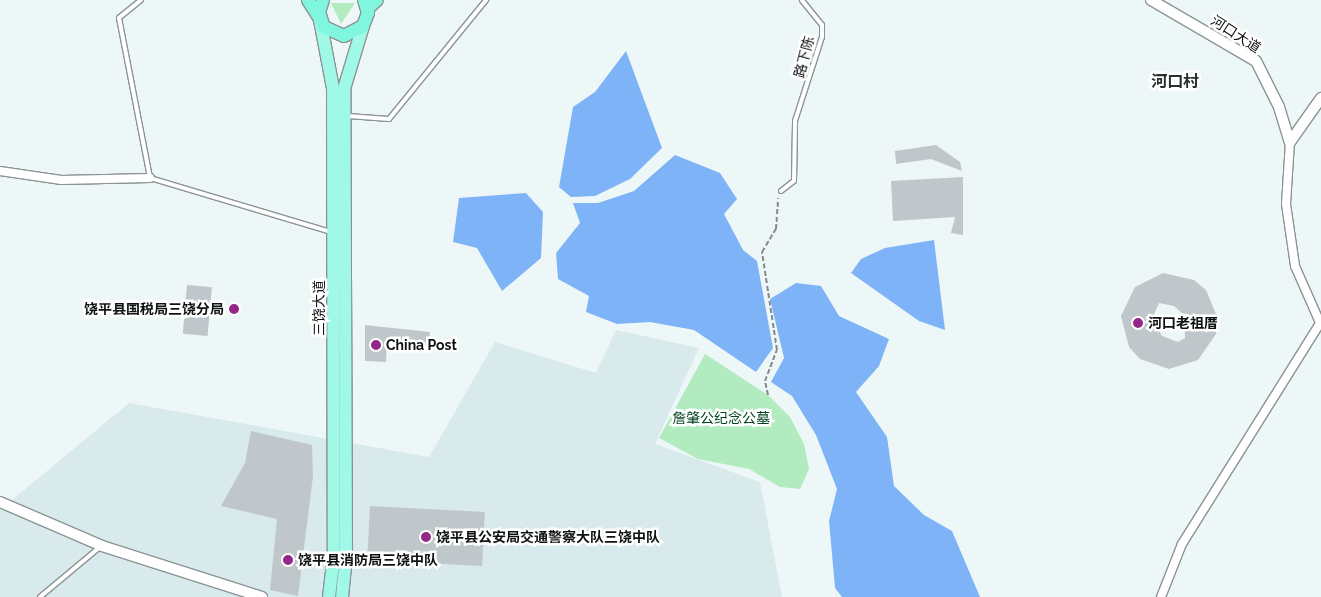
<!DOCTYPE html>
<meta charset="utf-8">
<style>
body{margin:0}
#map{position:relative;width:1321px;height:597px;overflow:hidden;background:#eef7f8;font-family:Raleway,"Noto Sans SC",sans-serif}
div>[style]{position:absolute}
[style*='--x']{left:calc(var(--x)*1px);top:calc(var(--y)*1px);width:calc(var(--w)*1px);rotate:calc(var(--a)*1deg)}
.built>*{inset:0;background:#d8eaeb}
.green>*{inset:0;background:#b3ebc1}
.water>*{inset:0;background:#7eb4f7}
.building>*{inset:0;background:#bfc7cb;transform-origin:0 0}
.path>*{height:2px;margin-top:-1px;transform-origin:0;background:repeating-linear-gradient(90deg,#848a8a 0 5px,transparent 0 7.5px)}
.roads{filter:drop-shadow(1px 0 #8b9495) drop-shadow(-1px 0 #8b9495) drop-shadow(0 1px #8b9495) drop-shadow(0 -1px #8b9495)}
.service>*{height:4px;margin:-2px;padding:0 2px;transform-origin:2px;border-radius:2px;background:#fff}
.minor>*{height:8px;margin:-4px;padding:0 4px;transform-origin:4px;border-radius:4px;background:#fff}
.tertiary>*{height:10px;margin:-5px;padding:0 5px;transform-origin:5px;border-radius:5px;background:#fff}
.primary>*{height:12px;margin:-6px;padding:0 6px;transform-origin:6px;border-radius:6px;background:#a0f8e6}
.trunk>*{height:12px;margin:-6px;padding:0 6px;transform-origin:6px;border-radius:6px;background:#80f6de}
.dots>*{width:14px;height:14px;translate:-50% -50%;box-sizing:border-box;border:2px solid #fff;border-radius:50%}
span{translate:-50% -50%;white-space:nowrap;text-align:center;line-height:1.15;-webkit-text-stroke:5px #fff;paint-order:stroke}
.street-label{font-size:14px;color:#0e1111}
.poi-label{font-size:14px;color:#0e1111;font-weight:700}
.right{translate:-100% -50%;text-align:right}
.left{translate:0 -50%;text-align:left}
.park-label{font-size:14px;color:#064522}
.quarter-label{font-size:16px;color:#293030;font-weight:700}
</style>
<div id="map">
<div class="built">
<i style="clip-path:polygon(616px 330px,699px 348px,655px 444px,760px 482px,782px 597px,0 597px,0 510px,129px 403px,429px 457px,495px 342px,596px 373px)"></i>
</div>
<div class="green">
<i style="clip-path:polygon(331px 3px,355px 3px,341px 24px)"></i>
<i style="clip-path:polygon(705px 354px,768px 395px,790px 417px,804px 444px,809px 469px,800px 489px,780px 487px,749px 469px,698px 459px,659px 438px)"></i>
</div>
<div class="water">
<i style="clip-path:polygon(626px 51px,662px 148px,630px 179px,595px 196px,571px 197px,559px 187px,573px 107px,595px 92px)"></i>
<i style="clip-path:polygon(675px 155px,720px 173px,737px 199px,724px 214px,743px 250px,757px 261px,773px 348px,756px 372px,694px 330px,650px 322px,617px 324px,586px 312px,589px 296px,558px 279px,556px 253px,580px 223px,573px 203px,598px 203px,634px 191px)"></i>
<i style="clip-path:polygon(526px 193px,543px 212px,541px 258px,502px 291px,477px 248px,453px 242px,459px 198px)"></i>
<i style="clip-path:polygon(934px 240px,945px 330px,919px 321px,851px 273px,861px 259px,885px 248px)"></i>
<i style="clip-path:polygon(796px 283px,821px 286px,839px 316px,889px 339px,879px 366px,856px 392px,887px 437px,894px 486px,924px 515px,952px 531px,980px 597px,842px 597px,835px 588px,829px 521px,837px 489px,816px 435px,792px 396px,771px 382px,784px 358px,770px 299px)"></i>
</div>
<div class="building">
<i style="clip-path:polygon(936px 145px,960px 162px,962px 171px,931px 159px,896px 164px,895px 151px)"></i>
<i style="clip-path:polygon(963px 177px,963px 235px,951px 233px,955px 217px,893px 221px,891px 181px)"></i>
<i style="clip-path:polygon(evenodd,1163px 273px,1194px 280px,1206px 290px,1218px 319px,1216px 334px,1198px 360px,1169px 369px,1140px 359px,1129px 347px,1121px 316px,1135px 287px,1163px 273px,1159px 303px,1174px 306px,1184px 315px,1185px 338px,1178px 342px,1162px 336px,1152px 319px,1159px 303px)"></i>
<i style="left:187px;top:285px;width:25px;height:49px;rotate:5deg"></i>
<i style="clip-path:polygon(365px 325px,430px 332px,428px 348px,387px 340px,386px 362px,365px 361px)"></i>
<i style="clip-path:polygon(251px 431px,312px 445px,313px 476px,298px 596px,270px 590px,277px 519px,221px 506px,245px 463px)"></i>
<i style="left:370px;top:506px;width:115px;height:54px;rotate:3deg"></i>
</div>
<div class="path">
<i style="--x:768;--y:395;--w:14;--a:-102"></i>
<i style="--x:765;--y:381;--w:33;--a:-69"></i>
<i style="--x:777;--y:350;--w:99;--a:-98.7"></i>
<i style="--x:762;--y:252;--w:27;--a:-59"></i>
<i style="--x:776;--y:229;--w:31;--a:-86"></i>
</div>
<div class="roads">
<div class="service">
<i style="--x:141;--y:0;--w:28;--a:141"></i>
<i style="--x:119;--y:18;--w:163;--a:79"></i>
<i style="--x:150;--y:178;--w:189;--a:16.6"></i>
<i style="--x:348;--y:116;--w:41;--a:4.2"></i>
<i style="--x:389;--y:119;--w:154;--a:-50.8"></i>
<i style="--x:781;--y:191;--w:16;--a:-38"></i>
<i style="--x:794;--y:181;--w:60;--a:-89"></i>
<i style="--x:795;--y:121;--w:88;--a:-72.2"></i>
<i style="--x:822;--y:37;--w:12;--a:-90"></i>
<i style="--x:822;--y:25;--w:32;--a:-129"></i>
<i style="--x:40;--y:597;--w:78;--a:-39.8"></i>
</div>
<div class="minor">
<i style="--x:1290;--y:142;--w:62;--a:93.7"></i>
<i style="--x:1286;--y:204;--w:63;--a:81.7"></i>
<i style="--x:1295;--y:266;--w:64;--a:66.2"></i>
<i style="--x:0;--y:171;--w:62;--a:8.4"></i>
<i style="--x:61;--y:180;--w:89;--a:-1.3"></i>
<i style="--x:1161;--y:597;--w:57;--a:-68.4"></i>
<i style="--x:1182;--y:544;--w:261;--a:-58"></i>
</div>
<div class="tertiary">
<i style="--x:1151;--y:0;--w:121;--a:30.2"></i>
<i style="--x:1256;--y:61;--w:51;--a:63.4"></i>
<i style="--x:1279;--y:107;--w:37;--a:73"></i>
<i style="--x:1290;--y:142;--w:54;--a:-54.8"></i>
<i style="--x:0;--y:502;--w:111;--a:23.3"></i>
<i style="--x:102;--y:546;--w:168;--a:17.7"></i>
</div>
<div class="primary">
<i style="--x:320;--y:20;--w:69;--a:79.2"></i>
<i style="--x:333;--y:88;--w:467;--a:89.9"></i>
<i style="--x:334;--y:555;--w:42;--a:96.8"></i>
<i style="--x:342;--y:597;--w:40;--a:-84.3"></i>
<i style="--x:346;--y:557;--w:468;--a:-90.2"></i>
<i style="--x:344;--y:89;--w:66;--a:-73.2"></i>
</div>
<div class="trunk">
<i style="--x:308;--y:0;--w:22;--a:58"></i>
<i style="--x:323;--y:0;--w:13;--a:108"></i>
<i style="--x:319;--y:12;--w:16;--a:72"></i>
<i style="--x:324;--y:27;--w:22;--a:24"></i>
<i style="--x:344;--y:36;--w:21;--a:-28"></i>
<i style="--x:363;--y:26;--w:14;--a:-69"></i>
<i style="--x:368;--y:13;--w:14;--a:-107"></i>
<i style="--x:367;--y:9;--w:13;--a:-42"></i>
</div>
</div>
<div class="dots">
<i style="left:234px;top:309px;background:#93288a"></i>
<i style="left:1138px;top:323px;background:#93288a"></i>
<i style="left:376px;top:345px;background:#93288a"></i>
<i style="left:426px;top:537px;background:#93288a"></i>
<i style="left:288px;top:560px;background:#93288a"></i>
</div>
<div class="street-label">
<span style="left:1236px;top:34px;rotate:33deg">河口大道</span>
<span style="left:804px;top:57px;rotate:-75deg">路下陈</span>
<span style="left:319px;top:308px;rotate:-90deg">三饶大道</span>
</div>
<div class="poi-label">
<span class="right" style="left:224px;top:309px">饶平县国税局三饶分局</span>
<span class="left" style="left:1148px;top:323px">河口老祖厝</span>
<span class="left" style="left:386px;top:345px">China Post</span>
<span class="left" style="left:436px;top:537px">饶平县公安局交通警察大队三饶中队</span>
<span class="left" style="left:298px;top:560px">饶平县消防局三饶中队</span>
</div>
<div class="park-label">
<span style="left:721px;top:418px">詹肇公纪念公墓</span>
</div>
<div class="quarter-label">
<span style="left:1175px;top:82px">河口村</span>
</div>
</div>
